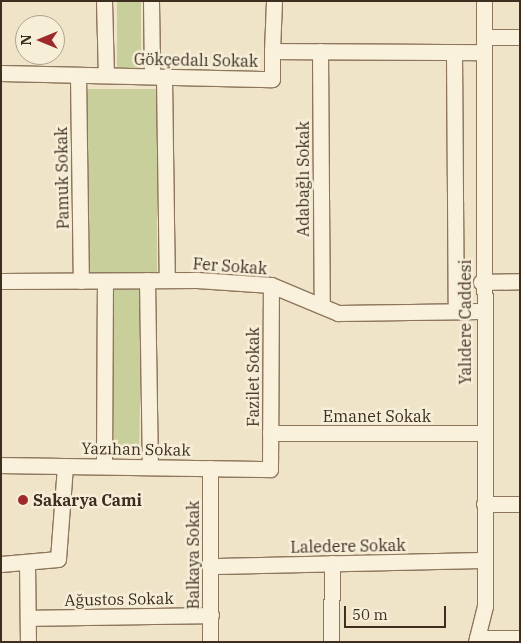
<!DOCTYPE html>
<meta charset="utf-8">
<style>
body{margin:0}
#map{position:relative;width:521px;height:643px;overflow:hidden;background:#f0e4c8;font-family:"IBM Plex Serif",serif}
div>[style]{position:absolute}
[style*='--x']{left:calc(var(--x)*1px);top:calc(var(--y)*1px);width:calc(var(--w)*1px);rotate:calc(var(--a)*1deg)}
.green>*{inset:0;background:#c9cf9b;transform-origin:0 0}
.roads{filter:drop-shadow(1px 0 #8d765c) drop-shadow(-1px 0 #8d765c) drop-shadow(0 1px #8d765c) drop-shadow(0 -1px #8d765c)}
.minor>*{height:15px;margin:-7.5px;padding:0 7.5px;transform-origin:7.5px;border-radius:7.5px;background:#faf1dc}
.dots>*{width:14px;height:14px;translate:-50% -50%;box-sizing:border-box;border:2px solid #f7eed8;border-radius:50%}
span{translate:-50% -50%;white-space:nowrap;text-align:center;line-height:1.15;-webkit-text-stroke:5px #f7eed8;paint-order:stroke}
.street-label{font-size:16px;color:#3d2e20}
.poi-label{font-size:16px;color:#3d2e20;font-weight:700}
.left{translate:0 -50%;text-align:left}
.frame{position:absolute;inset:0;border:2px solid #3d2e20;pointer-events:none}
.north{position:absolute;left:15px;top:15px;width:50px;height:50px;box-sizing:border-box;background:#f7eed8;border:1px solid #ada18e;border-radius:50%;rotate:270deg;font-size:14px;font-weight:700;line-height:20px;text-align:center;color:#3d2e20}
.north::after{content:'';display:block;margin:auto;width:18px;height:22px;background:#9e2a2b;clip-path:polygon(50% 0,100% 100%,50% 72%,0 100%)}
.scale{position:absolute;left:344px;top:606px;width:102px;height:22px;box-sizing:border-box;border:2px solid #3d2e20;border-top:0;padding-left:6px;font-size:15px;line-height:18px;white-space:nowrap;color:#3d2e20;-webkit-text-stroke:4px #f7eed8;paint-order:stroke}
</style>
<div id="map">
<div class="green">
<i style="left:117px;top:1px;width:24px;height:69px"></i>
<i style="left:157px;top:89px;width:186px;height:73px;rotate:90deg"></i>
<i style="left:142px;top:288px;width:169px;height:30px;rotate:91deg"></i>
</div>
<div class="roads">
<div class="minor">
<i style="--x:104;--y:1;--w:74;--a:88.5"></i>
<i style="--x:151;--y:1;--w:75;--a:89.2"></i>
<i style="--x:484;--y:37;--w:36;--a:0"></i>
<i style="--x:272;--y:51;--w:50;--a:-87.7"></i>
<i style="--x:320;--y:51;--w:255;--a:89.6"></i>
<i style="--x:454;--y:52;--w:259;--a:89.6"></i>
<i style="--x:1;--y:73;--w:271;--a:1.3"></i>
<i style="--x:272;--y:79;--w:28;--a:-90"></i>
<i style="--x:272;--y:51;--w:212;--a:0.3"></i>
<i style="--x:78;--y:75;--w:206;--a:89.2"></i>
<i style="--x:164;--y:77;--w:203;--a:89.2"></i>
<i style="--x:147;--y:280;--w:187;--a:89.1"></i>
<i style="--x:1;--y:281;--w:196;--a:-0.3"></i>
<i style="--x:197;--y:280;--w:74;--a:3.9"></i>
<i style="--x:271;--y:285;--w:73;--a:22.7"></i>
<i style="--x:338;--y:313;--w:143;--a:-0.8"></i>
<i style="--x:481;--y:282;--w:39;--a:-1"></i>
<i style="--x:270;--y:433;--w:213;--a:0"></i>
<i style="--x:1;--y:465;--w:269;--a:0.9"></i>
<i style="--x:270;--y:469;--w:184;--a:-89.7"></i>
<i style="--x:104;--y:466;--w:185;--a:-89.7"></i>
<i style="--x:484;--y:504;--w:36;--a:0"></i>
<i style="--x:27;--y:562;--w:80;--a:89.3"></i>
<i style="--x:1;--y:564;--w:57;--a:-5"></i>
<i style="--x:58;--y:559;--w:93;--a:-85.7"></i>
<i style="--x:213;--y:566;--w:272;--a:-1.3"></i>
<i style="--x:28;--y:618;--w:183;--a:-0.9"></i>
<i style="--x:477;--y:638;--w:43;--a:0"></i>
<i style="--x:210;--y:642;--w:174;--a:-90"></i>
<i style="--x:331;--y:642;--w:79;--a:-89.3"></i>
<i style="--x:476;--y:642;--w:37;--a:-76"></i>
<i style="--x:485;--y:606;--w:605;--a:-90.09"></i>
</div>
</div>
<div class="dots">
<i style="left:23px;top:500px;background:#9e2a2b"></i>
</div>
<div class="street-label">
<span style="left:196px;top:60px;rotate:1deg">Gökçedalı Sokak</span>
<span style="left:62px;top:178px;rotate:-91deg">Pamuk Sokak</span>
<span style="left:303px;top:179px;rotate:-90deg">Adabağlı Sokak</span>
<span style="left:230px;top:266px;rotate:4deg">Fer Sokak</span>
<span style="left:465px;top:322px;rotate:-90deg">Yalıdere Caddesi</span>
<span style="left:253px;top:377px;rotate:-90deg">Fazilet Sokak</span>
<span style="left:377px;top:416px">Emanet Sokak</span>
<span style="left:136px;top:449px;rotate:1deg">Yazıhan Sokak</span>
<span style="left:348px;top:546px;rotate:-1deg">Laledere Sokak</span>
<span style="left:193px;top:555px;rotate:-90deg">Balkaya Sokak</span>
<span style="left:119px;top:599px;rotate:-1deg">Ağustos Sokak</span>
</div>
<div class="poi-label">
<span class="left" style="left:33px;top:500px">Sakarya Cami</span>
</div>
<div class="frame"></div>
<div class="north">N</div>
<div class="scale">50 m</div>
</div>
